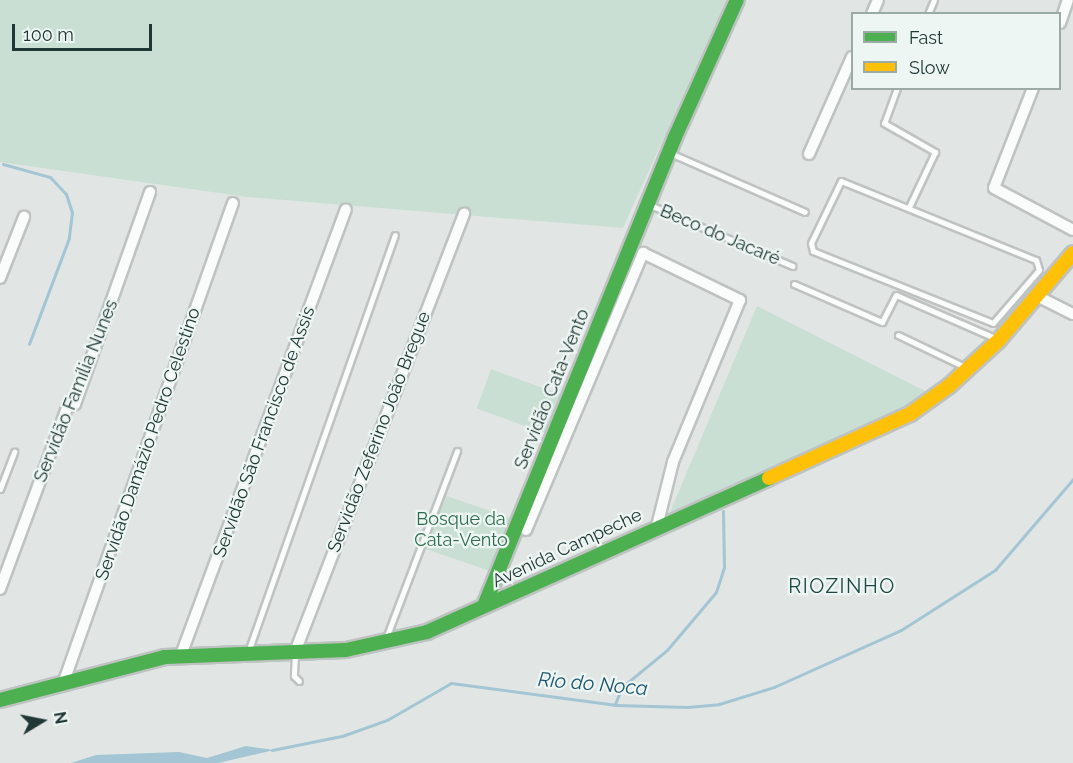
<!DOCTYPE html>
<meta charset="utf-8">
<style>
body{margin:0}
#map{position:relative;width:1073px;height:763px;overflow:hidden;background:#e1e6e5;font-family:Raleway,sans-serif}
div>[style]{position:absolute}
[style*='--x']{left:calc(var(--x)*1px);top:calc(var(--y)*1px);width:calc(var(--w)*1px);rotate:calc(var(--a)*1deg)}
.green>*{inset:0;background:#cadfd4;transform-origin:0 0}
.water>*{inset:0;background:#a3c5d4}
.stream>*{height:3px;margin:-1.5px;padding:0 1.5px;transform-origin:1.5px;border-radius:1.5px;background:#a3c5d4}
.roads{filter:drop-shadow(2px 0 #bec3c2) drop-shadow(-2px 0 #bec3c2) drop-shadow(0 2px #bec3c2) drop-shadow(0 -2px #bec3c2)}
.lane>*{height:5px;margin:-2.5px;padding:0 2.5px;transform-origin:2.5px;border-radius:2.5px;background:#fafbfb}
.street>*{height:10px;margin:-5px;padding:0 5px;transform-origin:5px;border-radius:5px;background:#fafbfb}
.fast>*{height:14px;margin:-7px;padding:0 7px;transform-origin:7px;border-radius:7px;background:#4caf50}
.slow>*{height:14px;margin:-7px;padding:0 7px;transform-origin:7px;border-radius:7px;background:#ffc107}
span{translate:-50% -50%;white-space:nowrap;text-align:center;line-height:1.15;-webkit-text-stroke:4.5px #eef6f3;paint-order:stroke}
.street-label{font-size:18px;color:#203835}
.park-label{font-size:18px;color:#2d6c4f}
.neighbourhood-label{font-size:20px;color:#1e4844;letter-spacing:1.5px}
.water-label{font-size:20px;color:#1e5670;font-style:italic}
.legend{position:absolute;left:851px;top:12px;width:210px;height:78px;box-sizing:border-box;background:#eef6f3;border:2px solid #9caaa7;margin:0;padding:8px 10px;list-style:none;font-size:18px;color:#203835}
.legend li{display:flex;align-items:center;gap:12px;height:30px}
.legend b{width:30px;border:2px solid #9caaa7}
.north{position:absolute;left:12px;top:691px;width:60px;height:60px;-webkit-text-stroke:4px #eef6f3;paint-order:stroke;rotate:80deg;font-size:16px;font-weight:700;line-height:24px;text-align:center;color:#203835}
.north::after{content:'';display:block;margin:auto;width:21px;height:27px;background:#203835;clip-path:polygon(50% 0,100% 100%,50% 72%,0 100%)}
.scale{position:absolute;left:12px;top:24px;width:140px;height:27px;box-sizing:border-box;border:3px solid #203835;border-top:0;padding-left:8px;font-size:18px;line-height:21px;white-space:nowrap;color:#203835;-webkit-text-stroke:4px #eef6f3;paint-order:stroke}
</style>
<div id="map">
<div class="green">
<i style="clip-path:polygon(0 0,726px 0,623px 228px,247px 197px,0 162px)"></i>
<i style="clip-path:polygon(757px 306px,929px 393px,894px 416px,670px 512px)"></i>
<i style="left:491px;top:369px;width:75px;height:42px;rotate:20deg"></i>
<i style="left:444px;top:495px;width:69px;height:57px;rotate:19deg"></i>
</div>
<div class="water">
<i style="clip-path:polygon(246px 746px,274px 750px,218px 763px,71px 763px,96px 755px,179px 752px,207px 758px)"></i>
</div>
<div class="stream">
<i style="--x:3;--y:164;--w:49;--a:15.5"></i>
<i style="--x:50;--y:177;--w:23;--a:47"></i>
<i style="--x:66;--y:194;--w:19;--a:72"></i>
<i style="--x:72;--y:212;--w:26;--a:97"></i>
<i style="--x:69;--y:238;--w:113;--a:110.7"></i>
<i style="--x:615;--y:704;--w:18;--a:-68"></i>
<i style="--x:622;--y:687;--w:58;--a:-39.4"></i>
<i style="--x:667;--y:650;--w:76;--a:-49.8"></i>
<i style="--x:716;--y:592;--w:26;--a:-72"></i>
<i style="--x:724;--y:567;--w:56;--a:-91"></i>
<i style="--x:272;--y:750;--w:71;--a:-11.3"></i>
<i style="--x:342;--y:736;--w:48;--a:-19.6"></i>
<i style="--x:387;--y:720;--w:74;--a:-30"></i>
<i style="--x:451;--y:683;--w:165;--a:7.6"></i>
<i style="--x:615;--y:705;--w:72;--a:1.6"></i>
<i style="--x:687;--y:707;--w:32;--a:-5"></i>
<i style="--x:719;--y:704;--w:58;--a:-17.2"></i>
<i style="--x:774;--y:687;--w:139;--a:-24.2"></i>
<i style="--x:901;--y:630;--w:112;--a:-32.6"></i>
<i style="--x:995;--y:570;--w:120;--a:-49.4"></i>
</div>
<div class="roads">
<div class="lane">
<i style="--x:928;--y:14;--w:15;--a:-67"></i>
<i style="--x:897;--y:88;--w:37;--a:110"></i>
<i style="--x:884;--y:123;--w:59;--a:29.6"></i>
<i style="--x:935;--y:152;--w:61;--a:115.3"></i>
<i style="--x:670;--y:153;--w:147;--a:23.6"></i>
<i style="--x:841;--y:181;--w:210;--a:22.1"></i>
<i style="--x:1036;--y:260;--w:10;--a:73"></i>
<i style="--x:1039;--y:270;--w:70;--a:131"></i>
<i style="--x:993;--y:323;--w:194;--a:-158.2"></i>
<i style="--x:813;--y:251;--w:8;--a:-104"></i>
<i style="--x:811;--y:243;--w:69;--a:-64.2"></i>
<i style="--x:650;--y:205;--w:155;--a:23.2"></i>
<i style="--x:794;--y:284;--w:96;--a:23.4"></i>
<i style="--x:882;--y:322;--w:30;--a:-63"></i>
<i style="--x:896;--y:295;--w:110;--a:23.5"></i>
<i style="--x:898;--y:335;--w:76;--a:25.6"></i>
<i style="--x:0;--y:489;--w:40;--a:-69"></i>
<i style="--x:386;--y:638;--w:200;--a:-69.2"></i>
<i style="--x:248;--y:652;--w:442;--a:-70.6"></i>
<i style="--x:295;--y:654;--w:22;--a:93"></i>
<i style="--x:294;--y:676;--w:7;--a:45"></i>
</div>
<div class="street">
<i style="--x:872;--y:14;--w:15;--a:-67"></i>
<i style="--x:1060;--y:23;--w:24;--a:-71"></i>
<i style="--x:1033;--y:88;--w:107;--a:111.3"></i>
<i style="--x:994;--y:188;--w:89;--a:28"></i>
<i style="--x:809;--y:154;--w:106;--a:-66.1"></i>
<i style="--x:0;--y:278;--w:66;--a:-68.5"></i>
<i style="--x:1037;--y:296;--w:40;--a:26.6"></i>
<i style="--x:526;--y:530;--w:301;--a:-67.1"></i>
<i style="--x:643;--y:253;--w:108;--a:25.9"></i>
<i style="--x:740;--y:300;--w:175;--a:112.5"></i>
<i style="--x:673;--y:462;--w:66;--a:104"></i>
<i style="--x:0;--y:589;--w:193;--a:-69.7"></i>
<i style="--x:67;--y:408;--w:9;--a:-27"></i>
<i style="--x:75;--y:404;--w:225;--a:-70.5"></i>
<i style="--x:295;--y:652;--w:470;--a:-68.9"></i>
<i style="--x:181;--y:655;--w:475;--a:-69.7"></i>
<i style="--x:63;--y:684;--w:510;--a:-70.54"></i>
</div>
<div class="fast">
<i style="--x:484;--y:606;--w:506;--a:-67.84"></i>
<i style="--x:675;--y:137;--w:150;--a:-65.7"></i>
<i style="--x:0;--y:700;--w:171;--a:-14.6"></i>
<i style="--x:165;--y:657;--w:181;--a:-2.2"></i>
<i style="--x:346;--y:650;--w:83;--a:-12.5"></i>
<i style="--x:427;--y:632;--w:375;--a:-24.2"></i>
</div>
<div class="slow">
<i style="--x:769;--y:478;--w:155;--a:-24.4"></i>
<i style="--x:910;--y:414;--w:48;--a:-35.7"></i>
<i style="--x:949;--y:386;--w:68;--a:-42.6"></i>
<i style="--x:999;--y:340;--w:114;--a:-49.6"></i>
</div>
</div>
<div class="street-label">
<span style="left:720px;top:235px;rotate:23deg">Beco do Jacaré</span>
<span style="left:552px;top:389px;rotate:-68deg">Servidão Cata-Vento</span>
<span style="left:76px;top:391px;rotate:-68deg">Servidão Família Nunes</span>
<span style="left:264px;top:432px;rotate:-70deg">Servidão São Francisco de Assis</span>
<span style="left:379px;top:432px;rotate:-69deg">Servidão Zeferino João Bregue</span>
<span style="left:148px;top:444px;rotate:-71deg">Servidão Damázio Pedro Celestino</span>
<span style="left:567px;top:548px;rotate:-25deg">Avenida Campeche</span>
</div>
<div class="park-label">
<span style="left:461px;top:530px">Bosque da<br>Cata-Vento</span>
</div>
<div class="neighbourhood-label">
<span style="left:842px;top:586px">RIOZINHO</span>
</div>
<div class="water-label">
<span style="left:593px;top:684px;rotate:5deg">Rio do Noca</span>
</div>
<ul class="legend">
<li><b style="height:8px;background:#4caf50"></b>Fast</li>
<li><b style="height:8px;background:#ffc107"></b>Slow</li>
</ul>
<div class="north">N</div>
<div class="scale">100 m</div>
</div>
